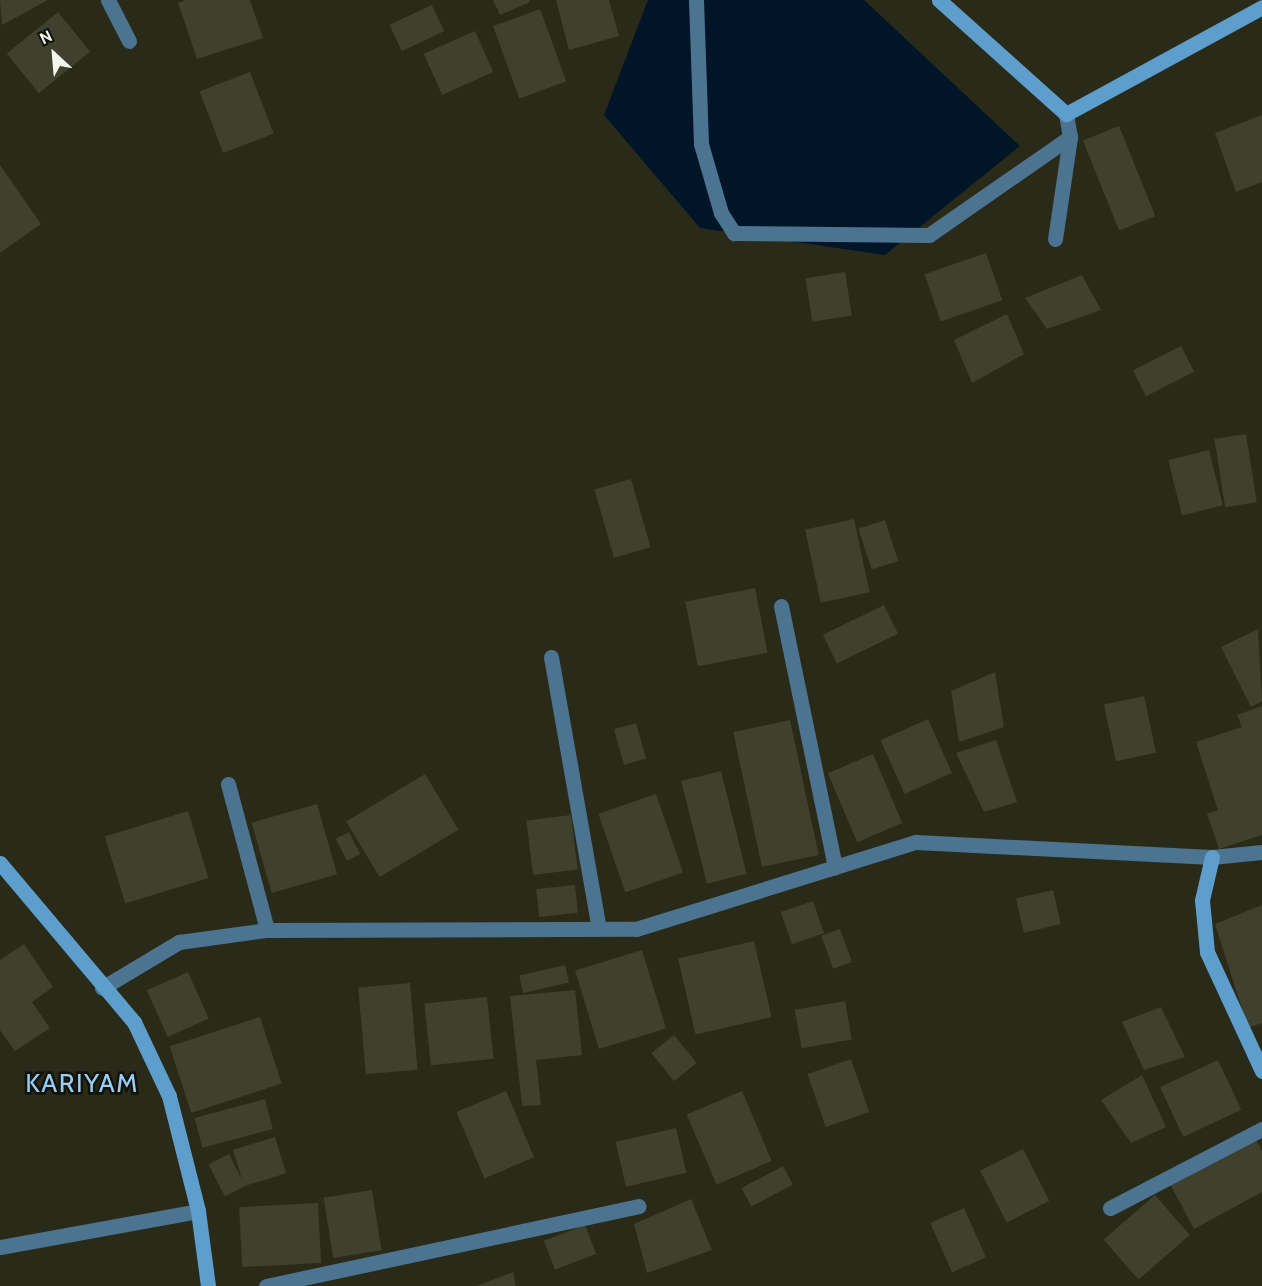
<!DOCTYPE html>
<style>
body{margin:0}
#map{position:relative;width:1262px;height:1286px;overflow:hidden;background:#292a18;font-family:Cabin,sans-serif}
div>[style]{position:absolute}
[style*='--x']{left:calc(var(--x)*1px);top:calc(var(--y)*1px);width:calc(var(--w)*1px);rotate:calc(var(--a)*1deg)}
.water>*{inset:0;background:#001628}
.building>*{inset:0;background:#3f402d;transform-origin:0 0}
.lane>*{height:15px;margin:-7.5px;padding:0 7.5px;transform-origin:7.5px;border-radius:7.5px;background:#4c7491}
.street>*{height:15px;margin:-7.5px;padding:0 7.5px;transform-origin:7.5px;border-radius:7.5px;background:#4c7491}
.secondary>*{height:15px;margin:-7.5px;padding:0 7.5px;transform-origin:7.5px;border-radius:7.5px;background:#5d9ecd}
span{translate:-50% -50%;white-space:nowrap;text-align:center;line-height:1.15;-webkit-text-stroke:5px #11120a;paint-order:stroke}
.quarter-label{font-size:26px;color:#98cef6;letter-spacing:1.5px}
.north{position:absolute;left:24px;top:24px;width:60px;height:60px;-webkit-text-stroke:4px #11120a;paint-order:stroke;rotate:334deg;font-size:16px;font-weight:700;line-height:24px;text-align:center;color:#f4f6ea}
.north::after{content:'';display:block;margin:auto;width:21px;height:27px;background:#f4f6ea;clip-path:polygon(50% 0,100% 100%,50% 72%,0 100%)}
</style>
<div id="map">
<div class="water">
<i style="clip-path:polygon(648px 0,864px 0,1020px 146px,885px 255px,700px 228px,604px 115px)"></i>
</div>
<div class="building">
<i style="clip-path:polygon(0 0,48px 0,2px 25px)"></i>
<i style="clip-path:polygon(186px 0,250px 0,263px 38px,197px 59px,178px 3px)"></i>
<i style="clip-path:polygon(493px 0,529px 0,530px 2px,500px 15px)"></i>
<i style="clip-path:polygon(556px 0,609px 0,619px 36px,569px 50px)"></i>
<i style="left:432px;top:5px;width:29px;height:47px;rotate:65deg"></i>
<i style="left:540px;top:9px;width:77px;height:50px;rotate:70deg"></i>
<i style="left:58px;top:12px;width:51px;height:66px;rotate:51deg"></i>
<i style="left:475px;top:31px;width:45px;height:56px;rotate:66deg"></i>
<i style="left:250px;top:72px;width:66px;height:54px;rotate:69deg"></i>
<i style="clip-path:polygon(1262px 115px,1262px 182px,1236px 192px,1215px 133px)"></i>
<i style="left:1119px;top:126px;width:97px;height:39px;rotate:68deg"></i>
<i style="clip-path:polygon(0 165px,41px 224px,0 253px)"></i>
<i style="left:986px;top:253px;width:50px;height:65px;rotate:71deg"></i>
<i style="left:845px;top:272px;width:44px;height:40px;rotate:81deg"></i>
<i style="clip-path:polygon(1082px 275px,1101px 310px,1047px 329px,1025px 298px)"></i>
<i style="clip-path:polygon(1007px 314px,1024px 354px,972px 383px,954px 340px)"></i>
<i style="left:1181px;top:346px;width:29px;height:54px;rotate:63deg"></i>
<i style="left:1246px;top:434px;width:69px;height:32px;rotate:81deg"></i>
<i style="left:1209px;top:450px;width:57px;height:42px;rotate:76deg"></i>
<i style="left:631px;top:479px;width:71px;height:38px;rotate:74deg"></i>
<i style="left:854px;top:519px;width:75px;height:50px;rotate:78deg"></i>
<i style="left:885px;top:520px;width:43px;height:28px;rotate:72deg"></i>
<i style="left:755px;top:588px;width:66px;height:71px;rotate:79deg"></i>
<i style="left:884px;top:605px;width:32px;height:68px;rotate:64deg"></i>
<i style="clip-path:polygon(1258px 629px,1262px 701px,1251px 707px,1221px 647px)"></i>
<i style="clip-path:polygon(995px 672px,1004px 727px,959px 742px,951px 691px)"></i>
<i style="left:1144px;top:696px;width:58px;height:41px;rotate:78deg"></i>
<i style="clip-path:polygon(1262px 706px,1262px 835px,1219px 849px,1207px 814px,1218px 810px,1196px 742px,1242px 727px,1237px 715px)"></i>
<i style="left:928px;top:719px;width:59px;height:52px;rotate:66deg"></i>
<i style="left:790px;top:720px;width:138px;height:58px;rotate:78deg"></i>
<i style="left:636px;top:723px;width:37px;height:23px;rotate:74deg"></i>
<i style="clip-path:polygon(996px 740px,1017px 802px,984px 812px,956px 753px)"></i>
<i style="left:873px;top:754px;width:75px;height:49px;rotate:67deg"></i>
<i style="left:721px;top:771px;width:106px;height:41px;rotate:76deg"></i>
<i style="left:425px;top:774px;width:65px;height:92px;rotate:59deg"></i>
<i style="left:656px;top:794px;width:83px;height:61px;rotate:71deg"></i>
<i style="left:317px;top:804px;width:73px;height:68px;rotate:74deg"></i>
<i style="left:188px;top:811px;width:70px;height:87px;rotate:73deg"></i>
<i style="left:571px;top:815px;width:55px;height:45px;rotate:83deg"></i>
<i style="left:349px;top:832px;width:25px;height:15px;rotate:63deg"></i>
<i style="left:575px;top:885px;width:28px;height:39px;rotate:84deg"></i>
<i style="left:1053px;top:890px;width:35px;height:38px;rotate:77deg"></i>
<i style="left:813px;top:901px;width:34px;height:34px;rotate:71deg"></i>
<i style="clip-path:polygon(1262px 905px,1262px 1023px,1248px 1028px,1215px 924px)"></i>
<i style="left:840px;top:929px;width:35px;height:20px;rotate:70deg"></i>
<i style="left:754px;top:941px;width:78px;height:78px;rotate:77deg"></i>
<i style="clip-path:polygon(24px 944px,53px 987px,32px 1002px,50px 1028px,15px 1051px,0 1030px,0 960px)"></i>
<i style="left:642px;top:950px;width:82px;height:70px;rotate:73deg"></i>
<i style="left:565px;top:965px;width:18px;height:47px;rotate:77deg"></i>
<i style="left:188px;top:972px;width:51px;height:45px;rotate:66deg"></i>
<i style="left:410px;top:983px;width:87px;height:52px;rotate:85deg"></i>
<i style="clip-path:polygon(575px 990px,582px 1055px,536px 1060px,541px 1105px,522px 1106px,510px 996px)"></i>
<i style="left:487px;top:997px;width:62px;height:63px;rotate:84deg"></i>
<i style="left:845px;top:1001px;width:39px;height:51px;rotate:80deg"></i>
<i style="clip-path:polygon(1161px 1007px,1185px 1057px,1144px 1070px,1122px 1022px)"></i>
<i style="left:260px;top:1017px;width:70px;height:95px;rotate:72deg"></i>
<i style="left:674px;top:1035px;width:36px;height:29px;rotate:51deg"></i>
<i style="left:851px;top:1059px;width:56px;height:46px;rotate:71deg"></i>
<i style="left:1218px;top:1060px;width:55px;height:64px;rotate:65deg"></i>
<i style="clip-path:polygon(1142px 1075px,1166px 1127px,1131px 1143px,1101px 1100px)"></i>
<i style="left:506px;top:1091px;width:72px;height:54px;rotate:67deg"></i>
<i style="left:742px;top:1091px;width:76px;height:60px;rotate:67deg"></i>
<i style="left:265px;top:1099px;width:31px;height:73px;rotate:75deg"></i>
<i style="left:676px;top:1128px;width:46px;height:62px;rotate:77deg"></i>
<i style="left:275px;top:1137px;width:38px;height:44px;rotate:73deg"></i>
<i style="clip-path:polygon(1255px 1138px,1262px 1151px,1262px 1192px,1194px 1229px,1170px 1184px)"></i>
<i style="left:1023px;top:1149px;width:58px;height:48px;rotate:63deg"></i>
<i style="left:229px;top:1154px;width:36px;height:23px;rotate:63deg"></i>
<i style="left:783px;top:1166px;width:21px;height:47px;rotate:62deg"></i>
<i style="left:372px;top:1190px;width:61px;height:49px;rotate:81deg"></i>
<i style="left:1155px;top:1195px;width:53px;height:68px;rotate:49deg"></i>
<i style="clip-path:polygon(691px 1199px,712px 1250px,647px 1273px,634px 1224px)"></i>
<i style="left:318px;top:1203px;width:60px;height:79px;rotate:87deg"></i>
<i style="left:964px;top:1208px;width:54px;height:37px;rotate:66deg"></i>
<i style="left:585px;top:1225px;width:31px;height:44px;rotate:69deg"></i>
<i style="clip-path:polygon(513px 1272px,516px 1286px,477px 1286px)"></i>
</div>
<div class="lane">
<i style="--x:228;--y:784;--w:151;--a:75"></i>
<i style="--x:1110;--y:1208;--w:171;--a:-27.5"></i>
</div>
<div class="street">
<i style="--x:108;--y:0;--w:46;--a:62.9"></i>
<i style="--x:696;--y:0;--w:144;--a:88"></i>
<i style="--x:701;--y:144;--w:72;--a:73.8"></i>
<i style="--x:721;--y:213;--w:24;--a:57"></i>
<i style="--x:734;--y:233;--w:195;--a:0.6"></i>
<i style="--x:929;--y:235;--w:172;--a:-34.8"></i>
<i style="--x:1070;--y:137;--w:23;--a:-100"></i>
<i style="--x:1055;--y:239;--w:103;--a:-81.6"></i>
<i style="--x:781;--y:606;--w:267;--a:78.3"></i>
<i style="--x:551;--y:657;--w:276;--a:80"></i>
<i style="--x:102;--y:988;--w:90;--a:-30.9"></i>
<i style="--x:179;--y:942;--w:89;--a:-7.8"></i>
<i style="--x:267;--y:930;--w:369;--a:-0.2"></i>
<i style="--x:636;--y:929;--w:293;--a:-17.3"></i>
<i style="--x:916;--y:842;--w:296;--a:2.9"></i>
<i style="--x:1212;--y:857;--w:50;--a:-5.7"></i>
<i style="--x:0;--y:1247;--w:201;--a:-10.3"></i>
<i style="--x:266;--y:1286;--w:381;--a:-12.1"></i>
</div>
<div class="secondary">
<i style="--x:939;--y:0;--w:171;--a:41.9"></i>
<i style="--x:1066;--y:114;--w:223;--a:-28.6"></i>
<i style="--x:1212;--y:857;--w:44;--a:103.1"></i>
<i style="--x:1202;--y:900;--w:52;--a:84.5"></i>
<i style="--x:1207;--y:952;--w:131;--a:65.2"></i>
<i style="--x:0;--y:863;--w:208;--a:49.9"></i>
<i style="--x:134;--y:1022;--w:82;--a:64.7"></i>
<i style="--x:169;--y:1096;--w:119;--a:75.8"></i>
<i style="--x:198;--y:1211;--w:76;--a:82.4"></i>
</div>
<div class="quarter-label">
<span style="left:82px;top:1084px">KARIYAM</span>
</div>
<div class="north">N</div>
</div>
